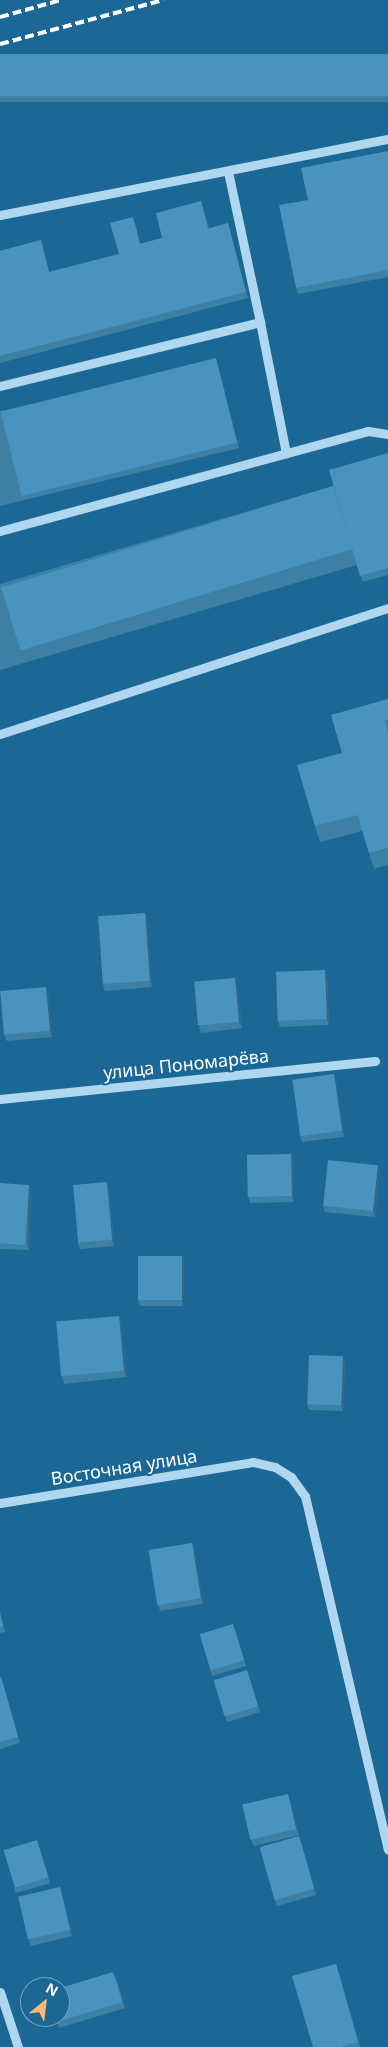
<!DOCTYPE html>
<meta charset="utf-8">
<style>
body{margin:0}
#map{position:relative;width:388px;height:2047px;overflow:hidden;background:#1b6897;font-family:"Noto Sans",sans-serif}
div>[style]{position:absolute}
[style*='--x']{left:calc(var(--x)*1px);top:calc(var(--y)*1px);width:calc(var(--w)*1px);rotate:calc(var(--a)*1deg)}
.minor>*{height:9px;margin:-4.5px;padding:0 4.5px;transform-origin:4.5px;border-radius:4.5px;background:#afd8f0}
.rail>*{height:4px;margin-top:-2px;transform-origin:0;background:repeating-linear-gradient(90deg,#fff 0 9px,transparent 0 13px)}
.wall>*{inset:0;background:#3e7fa4;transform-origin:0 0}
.shaded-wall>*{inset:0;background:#326886}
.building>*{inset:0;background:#4894bf;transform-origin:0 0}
span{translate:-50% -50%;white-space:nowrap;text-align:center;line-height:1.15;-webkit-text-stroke:4px #1b6897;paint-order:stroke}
.street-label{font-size:18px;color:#fff}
.north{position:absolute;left:20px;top:1977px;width:50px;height:50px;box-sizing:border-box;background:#1b6897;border:1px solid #76a4c1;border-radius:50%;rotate:29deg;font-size:14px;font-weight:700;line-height:20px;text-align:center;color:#fff}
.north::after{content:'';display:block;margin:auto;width:18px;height:22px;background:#ffba6e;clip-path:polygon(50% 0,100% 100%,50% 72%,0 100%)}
</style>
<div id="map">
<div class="minor">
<i style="--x:0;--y:215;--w:395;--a:-11.1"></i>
<i style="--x:260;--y:322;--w:134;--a:78.8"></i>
<i style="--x:0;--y:386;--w:268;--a:-13.8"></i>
<i style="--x:260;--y:322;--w:153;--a:-102"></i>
<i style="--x:0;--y:531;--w:381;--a:-15.2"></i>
<i style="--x:368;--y:431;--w:20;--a:9"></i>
<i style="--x:0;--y:734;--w:408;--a:-18"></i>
<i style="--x:0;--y:1099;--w:377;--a:-5.8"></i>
<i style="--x:0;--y:1503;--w:256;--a:-9.2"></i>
<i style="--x:253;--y:1462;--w:23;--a:13"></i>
<i style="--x:275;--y:1467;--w:19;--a:32"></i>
<i style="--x:291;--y:1477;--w:24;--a:54"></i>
<i style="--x:305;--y:1496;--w:363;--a:76.8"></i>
<i style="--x:0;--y:1992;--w:58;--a:71.9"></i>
</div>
<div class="rail">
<i style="--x:0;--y:17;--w:63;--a:-15.6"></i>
<i style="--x:0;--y:44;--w:169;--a:-15.1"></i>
</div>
<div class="wall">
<i style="left:388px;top:54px;width:48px;height:395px;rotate:90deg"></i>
<i style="clip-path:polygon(388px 151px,388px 277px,298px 294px,296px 288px,308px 200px)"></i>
<i style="clip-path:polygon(201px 201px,209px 228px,228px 223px,248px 298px,0 363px,0 251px,41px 240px,49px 272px,119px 254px,135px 223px,140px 244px,162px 238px)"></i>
<i style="clip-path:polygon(218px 365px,239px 448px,0 506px,0 411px)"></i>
<i style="clip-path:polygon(388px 453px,388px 575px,363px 582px,357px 565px,0 670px,0 584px,333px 486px)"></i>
<i style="clip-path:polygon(388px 699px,388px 865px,374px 869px,369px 853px,362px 831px,320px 842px,315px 826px,342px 753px)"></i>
<i style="clip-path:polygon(145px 913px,147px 919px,152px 987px,105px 991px,103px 985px)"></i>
<i style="clip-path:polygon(327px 976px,329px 1025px,280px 1027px,278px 1021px)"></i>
<i style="clip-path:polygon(237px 984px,242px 1028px,201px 1033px,199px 1027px)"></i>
<i style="clip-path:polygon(48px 993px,52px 1037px,7px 1041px,4px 1035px)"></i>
<i style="clip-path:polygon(336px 1080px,344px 1137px,302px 1142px,300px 1136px)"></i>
<i style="clip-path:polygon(291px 1154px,294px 1160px,294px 1202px,250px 1203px,248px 1196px)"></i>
<i style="clip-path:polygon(378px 1165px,380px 1171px,375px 1217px,325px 1212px,323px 1206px)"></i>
<i style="clip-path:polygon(0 1183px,31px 1191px,29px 1250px,0 1249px)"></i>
<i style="clip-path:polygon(109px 1188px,114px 1246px,80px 1249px,78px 1243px)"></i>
<i style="clip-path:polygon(182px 1256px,184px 1262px,183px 1306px,140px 1306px,138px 1300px)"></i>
<i style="clip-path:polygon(119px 1316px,121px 1322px,127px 1377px,64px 1384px,62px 1377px)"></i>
<i style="clip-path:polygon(343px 1356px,345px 1362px,343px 1411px,309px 1410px,307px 1404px)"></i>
<i style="clip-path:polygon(192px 1543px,194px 1549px,203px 1604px,160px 1611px,158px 1604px)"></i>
<i style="clip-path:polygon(0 1611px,5px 1632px,0 1633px)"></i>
<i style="clip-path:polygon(235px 1630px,246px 1666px,212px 1676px,210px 1670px)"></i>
<i style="clip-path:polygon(249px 1676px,260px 1712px,227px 1722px,225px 1716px)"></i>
<i style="clip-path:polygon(0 1677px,3px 1683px,20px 1743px,0 1749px)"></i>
<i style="clip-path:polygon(290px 1800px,299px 1835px,254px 1846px,251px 1840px)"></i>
<i style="clip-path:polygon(301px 1842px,316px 1895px,277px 1906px,275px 1900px)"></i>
<i style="clip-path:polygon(39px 1846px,50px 1883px,16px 1893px,14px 1887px)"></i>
<i style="clip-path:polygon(60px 1887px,62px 1893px,72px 1936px,31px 1946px,29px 1940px)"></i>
<i style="clip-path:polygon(338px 1970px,360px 2047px,313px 2047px)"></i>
<i style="clip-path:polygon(116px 1978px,125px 2008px,59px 2028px,57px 2022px)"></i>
</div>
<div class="shaded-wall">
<i style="clip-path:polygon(228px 223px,230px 229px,248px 298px,246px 292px)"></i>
<i style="clip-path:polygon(216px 358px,218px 365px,239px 448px,237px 442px)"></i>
<i style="clip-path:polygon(145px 913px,147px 919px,152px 987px,150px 981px)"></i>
<i style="clip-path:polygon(325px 970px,327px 976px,329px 1025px,327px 1019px)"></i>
<i style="clip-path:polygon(235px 978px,237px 984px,242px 1028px,239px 1022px)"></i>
<i style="clip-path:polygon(46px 987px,48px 993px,52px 1037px,50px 1031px)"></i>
<i style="clip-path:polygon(334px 1074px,336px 1080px,344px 1137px,342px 1130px)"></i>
<i style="clip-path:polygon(291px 1154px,294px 1160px,294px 1202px,292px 1196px)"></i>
<i style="clip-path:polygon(378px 1165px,380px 1171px,375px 1217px,373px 1211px)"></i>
<i style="clip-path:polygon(107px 1182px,109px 1188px,114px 1246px,112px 1240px)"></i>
<i style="clip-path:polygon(29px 1185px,31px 1191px,29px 1250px,27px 1244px)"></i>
<i style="clip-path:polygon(182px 1256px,184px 1262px,183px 1306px,181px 1300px)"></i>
<i style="clip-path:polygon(119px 1316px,121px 1322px,127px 1377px,124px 1371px)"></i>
<i style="clip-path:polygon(343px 1356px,345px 1362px,343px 1411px,341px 1405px)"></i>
<i style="clip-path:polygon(192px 1543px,194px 1549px,203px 1604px,201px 1598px)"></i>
<i style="clip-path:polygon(288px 1794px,290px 1800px,299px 1835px,296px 1829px)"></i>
<i style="clip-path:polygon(60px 1887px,62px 1893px,72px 1936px,70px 1930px)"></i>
</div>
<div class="building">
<i style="left:388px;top:54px;width:42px;height:395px;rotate:90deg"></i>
<i style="clip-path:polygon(388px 151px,388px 270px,296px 288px,279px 205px,308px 200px,301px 168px)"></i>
<i style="clip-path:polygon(201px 201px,208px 229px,228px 223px,246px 292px,0 356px,0 251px,41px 240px,49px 272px,119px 254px,110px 223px,133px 217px,140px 244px,162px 238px,156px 213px)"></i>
<i style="left:216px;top:358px;width:87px;height:222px;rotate:76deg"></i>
<i style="clip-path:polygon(388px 453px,388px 568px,360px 576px,329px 470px)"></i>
<i style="left:333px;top:486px;width:66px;height:347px;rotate:73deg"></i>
<i style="clip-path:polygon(388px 699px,388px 720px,385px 720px,388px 732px,388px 848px,369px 853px,358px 815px,315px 826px,297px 765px,342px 753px,331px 715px)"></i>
<i style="left:145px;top:913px;width:68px;height:47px;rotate:86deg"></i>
<i style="left:325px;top:970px;width:49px;height:49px;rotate:88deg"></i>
<i style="left:235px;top:978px;width:44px;height:41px;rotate:85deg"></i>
<i style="left:46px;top:987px;width:44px;height:46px;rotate:85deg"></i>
<i style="left:334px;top:1074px;width:57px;height:42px;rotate:82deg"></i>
<i style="left:291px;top:1154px;width:42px;height:44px;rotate:89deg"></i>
<i style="left:328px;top:1160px;width:50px;height:46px;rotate:6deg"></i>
<i style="left:107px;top:1182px;width:58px;height:34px;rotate:85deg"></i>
<i style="left:0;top:1183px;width:29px;height:60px;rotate:4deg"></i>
<i style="left:138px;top:1256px;width:44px;height:44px"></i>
<i style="left:119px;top:1316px;width:55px;height:63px;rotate:85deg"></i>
<i style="left:309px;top:1355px;width:34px;height:49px;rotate:2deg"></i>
<i style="left:192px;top:1543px;width:56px;height:44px;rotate:81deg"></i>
<i style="clip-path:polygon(0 1614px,3px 1626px,0 1627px)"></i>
<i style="left:233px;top:1624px;width:38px;height:35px;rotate:73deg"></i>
<i style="left:247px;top:1670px;width:38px;height:35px;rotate:73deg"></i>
<i style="clip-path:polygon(0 1677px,1px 1677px,18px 1737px,0 1742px)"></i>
<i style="left:288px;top:1794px;width:36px;height:47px;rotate:77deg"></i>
<i style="left:299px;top:1836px;width:55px;height:41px;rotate:74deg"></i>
<i style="left:37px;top:1840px;width:39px;height:35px;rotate:73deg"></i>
<i style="left:60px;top:1887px;width:44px;height:43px;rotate:77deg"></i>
<i style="clip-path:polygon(336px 1964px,358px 2042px,341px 2047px,313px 2047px,292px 1976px)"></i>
<i style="clip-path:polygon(113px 1972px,122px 2002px,57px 2022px,55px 2017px,60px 2017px,60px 1988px)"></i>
</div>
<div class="street-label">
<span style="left:186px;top:1064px;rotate:-6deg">улица Пономарёва</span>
<span style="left:124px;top:1467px;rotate:-9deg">Восточная улица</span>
</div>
<div class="north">N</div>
</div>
